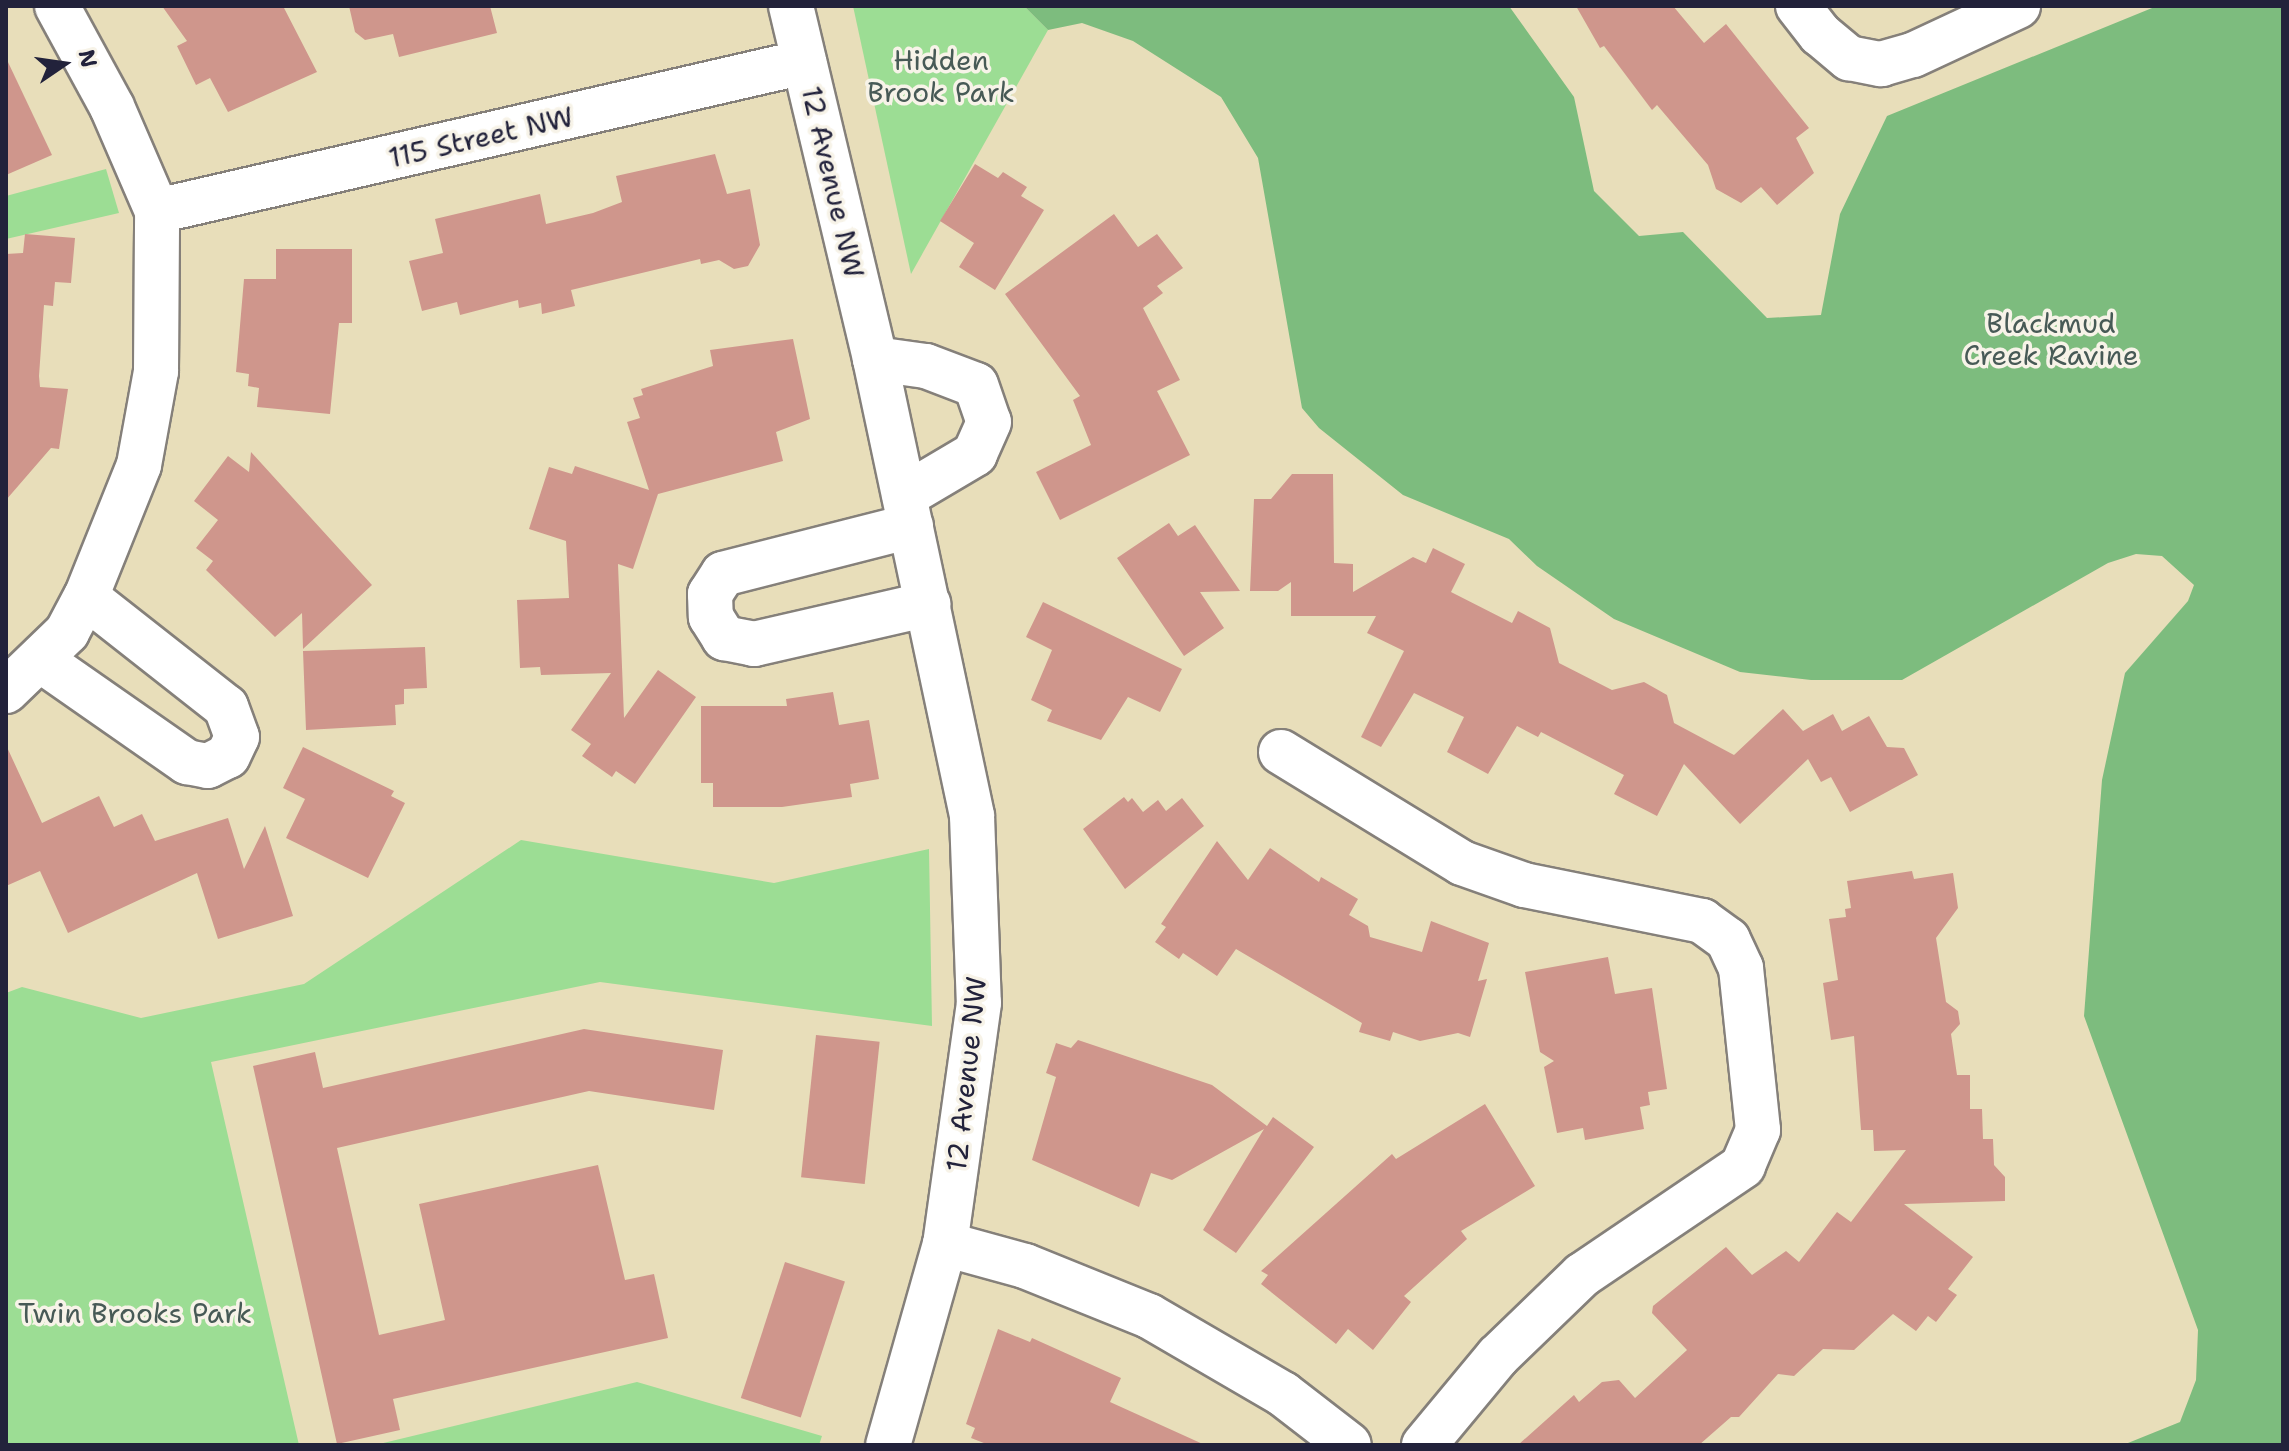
<!DOCTYPE html>
<style>
body{margin:0}
#map{position:relative;width:2289px;height:1451px;overflow:hidden;background:#e8deba;font-family:"Shantell Sans",sans-serif}
div>[style]{position:absolute}
[style*='--x']{left:calc(var(--x)*1px);top:calc(var(--y)*1px);width:calc(var(--w)*1px);rotate:calc(var(--a)*1deg)}
.green>*{inset:0;background:#9cdd94}
.forest>*{inset:0;background:#7dbc7e}
.building>*{inset:0;background:#cf968c;transform-origin:0 0}
.roads{filter:drop-shadow(2px 0 #85807a) drop-shadow(-2px 0 #85807a) drop-shadow(0 2px #85807a) drop-shadow(0 -2px #85807a)}
.street>*{height:44px;margin:-22px;padding:0 22px;transform-origin:22px;border-radius:22px;background:#fff}
.secondary>*{height:44px;margin:-22px;padding:0 22px;transform-origin:22px;border-radius:22px;background:#fff}
span{translate:-50% -50%;white-space:nowrap;text-align:center;line-height:1.15;-webkit-text-stroke:7px #f7f3e8;paint-order:stroke}
.park-label{font-size:28px;color:#475a56}
.street-label{font-size:28px;color:#22223b}
.frame{position:absolute;inset:0;border:8px solid #22223b;pointer-events:none}
.north{position:absolute;left:24px;top:24px;width:80px;height:80px;-webkit-text-stroke:6px #f7f3e8;paint-order:stroke;rotate:77deg;font-size:22px;font-weight:700;line-height:32px;text-align:center;color:#22223b}
.north::after{content:'';display:block;margin:auto;width:28px;height:36px;background:#22223b;clip-path:polygon(50% 0,100% 100%,50% 72%,0 100%)}
</style>
<div id="map">
<div class="green">
<i style="clip-path:polygon(853px 6px,1024px 6px,1048px 30px,911px 274px)"></i>
<i style="clip-path:polygon(106px 169px,119px 213px,6px 239px,6px 196px)"></i>
<i style="clip-path:polygon(521px 840px,774px 883px,929px 849px,932px 1026px,600px 982px,211px 1062px,299px 1445px,6px 1445px,6px 993px,22px 987px,141px 1018px,304px 984px)"></i>
<i style="clip-path:polygon(637px 1382px,822px 1436px,819px 1445px,375px 1445px)"></i>
</div>
<div class="forest">
<i style="clip-path:polygon(1024px 6px,1509px 6px,1574px 97px,1594px 191px,1639px 236px,1683px 232px,1767px 318px,1821px 315px,1840px 214px,1887px 116px,2157px 6px,2283px 6px,2283px 1445px,2123px 1445px,2180px 1422px,2196px 1380px,2198px 1330px,2084px 1016px,2102px 780px,2125px 673px,2188px 601px,2194px 585px,2162px 556px,2136px 554px,2108px 563px,1902px 680px,1811px 680px,1740px 672px,1614px 619px,1537px 566px,1509px 539px,1403px 495px,1319px 428px,1302px 408px,1258px 158px,1221px 97px,1133px 41px,1082px 23px,1048px 30px)"></i>
</div>
<div class="building">
<i style="clip-path:polygon(162px 6px,283px 6px,317px 72px,228px 112px,210px 78px,196px 85px,177px 46px,187px 41px)"></i>
<i style="clip-path:polygon(349px 6px,490px 6px,497px 33px,399px 57px,393px 34px,365px 40px,355px 32px)"></i>
<i style="clip-path:polygon(1576px 6px,1673px 6px,1704px 43px,1726px 24px,1809px 128px,1796px 138px,1814px 173px,1777px 205px,1761px 187px,1741px 203px,1716px 189px,1708px 165px,1657px 105px,1652px 110px,1604px 46px,1600px 48px)"></i>
<i style="clip-path:polygon(7px 60px,52px 155px,6px 175px,6px 60px)"></i>
<i style="clip-path:polygon(715px 154px,727px 194px,750px 189px,760px 245px,748px 266px,734px 269px,719px 260px,701px 264px,700px 259px,571px 290px,575px 306px,542px 314px,541px 303px,519px 308px,518px 300px,460px 315px,457px 302px,422px 311px,409px 261px,443px 253px,435px 219px,540px 194px,546px 224px,593px 213px,622px 202px,616px 176px)"></i>
<i style="clip-path:polygon(975px 164px,998px 178px,1003px 172px,1027px 187px,1021px 196px,1044px 210px,995px 290px,959px 267px,974px 243px,940px 221px)"></i>
<i style="clip-path:polygon(1114px 214px,1138px 247px,1157px 234px,1183px 268px,1157px 286px,1163px 293px,1143px 308px,1180px 380px,1157px 391px,1190px 455px,1060px 520px,1036px 472px,1091px 445px,1073px 400px,1080px 396px,1005px 294px)"></i>
<i style="clip-path:polygon(25px 234px,75px 238px,71px 283px,55px 282px,53px 306px,44px 305px,39px 376px,40px 387px,68px 389px,59px 449px,51px 448px,6px 500px,6px 254px,23px 253px)"></i>
<i style="clip-path:polygon(276px 249px,352px 249px,352px 323px,339px 323px,330px 414px,257px 407px,259px 388px,248px 386px,249px 374px,236px 372px,244px 279px,276px 279px)"></i>
<i style="clip-path:polygon(793px 339px,810px 419px,776px 432px,783px 461px,658px 494px,633px 569px,618px 564px,624px 718px,658px 670px,696px 697px,635px 784px,616px 771px,612px 777px,582px 756px,591px 744px,571px 730px,611px 673px,541px 675px,540px 667px,520px 668px,517px 600px,569px 598px,566px 541px,529px 529px,549px 467px,572px 474px,575px 466px,649px 490px,627px 422px,640px 418px,633px 398px,643px 395px,641px 389px,713px 366px,710px 350px)"></i>
<i style="clip-path:polygon(251px 452px,372px 585px,303px 649px,302px 613px,275px 637px,206px 570px,213px 561px,196px 548px,218px 520px,194px 501px,228px 456px,249px 472px)"></i>
<i style="clip-path:polygon(1292px 474px,1333px 474px,1334px 563px,1353px 564px,1353px 592px,1413px 557px,1426px 563px,1433px 548px,1465px 564px,1451px 592px,1512px 623px,1518px 611px,1550px 628px,1559px 663px,1612px 690px,1644px 682px,1667px 695px,1674px 723px,1734px 755px,1783px 709px,1803px 731px,1833px 714px,1842px 731px,1869px 716px,1887px 747px,1904px 748px,1918px 775px,1850px 812px,1831px 777px,1821px 782px,1808px 759px,1740px 824px,1684px 764px,1657px 816px,1614px 794px,1624px 775px,1541px 732px,1538px 737px,1517px 726px,1488px 774px,1447px 752px,1464px 717px,1414px 693px,1381px 747px,1361px 737px,1404px 651px,1367px 633px,1376px 616px,1291px 616px,1291px 582px,1278px 591px,1250px 591px,1254px 499px,1271px 499px)"></i>
<i style="clip-path:polygon(1169px 523px,1178px 536px,1195px 525px,1240px 591px,1200px 592px,1224px 628px,1184px 656px,1117px 558px)"></i>
<i style="clip-path:polygon(1043px 602px,1182px 669px,1160px 712px,1128px 697px,1101px 740px,1047px 721px,1052px 710px,1031px 700px,1052px 650px,1026px 637px)"></i>
<i style="clip-path:polygon(425px 647px,427px 688px,404px 689px,404px 704px,395px 705px,396px 725px,306px 730px,303px 651px)"></i>
<i style="clip-path:polygon(833px 692px,839px 725px,869px 720px,879px 779px,850px 784px,852px 797px,782px 807px,713px 807px,713px 783px,701px 783px,701px 706px,787px 706px,786px 699px)"></i>
<i style="clip-path:polygon(6px 745px,42px 823px,99px 796px,114px 827px,142px 814px,155px 841px,228px 818px,244px 869px,265px 826px,293px 916px,218px 939px,197px 873px,68px 933px,40px 871px,6px 886px)"></i>
<i style="clip-path:polygon(303px 747px,394px 791px,391px 796px,405px 803px,368px 878px,286px 838px,305px 799px,283px 788px)"></i>
<i style="clip-path:polygon(1124px 797px,1128px 802px,1132px 798px,1143px 812px,1158px 800px,1166px 811px,1182px 798px,1204px 826px,1125px 889px,1083px 829px)"></i>
<i style="clip-path:polygon(1217px 841px,1248px 880px,1270px 848px,1319px 882px,1321px 877px,1358px 899px,1349px 915px,1368px 926px,1370px 937px,1422px 952px,1431px 921px,1489px 943px,1478px 981px,1487px 979px,1470px 1037px,1458px 1033px,1420px 1041px,1393px 1032px,1390px 1041px,1359px 1032px,1362px 1023px,1236px 949px,1217px 976px,1183px 953px,1179px 959px,1155px 942px,1166px 927px,1161px 924px)"></i>
<i style="clip-path:polygon(1912px 871px,1914px 879px,1953px 873px,1958px 908px,1936px 938px,1946px 1002px,1958px 1011px,1960px 1024px,1951px 1034px,1957px 1075px,1970px 1075px,1970px 1109px,1982px 1109px,1983px 1139px,1993px 1139px,1994px 1165px,2005px 1177px,2005px 1201px,1904px 1204px,1973px 1257px,1948px 1289px,1957px 1295px,1936px 1322px,1928px 1316px,1916px 1331px,1893px 1314px,1854px 1350px,1823px 1349px,1794px 1376px,1778px 1374px,1739px 1417px,1731px 1417px,1699px 1445px,1518px 1445px,1574px 1395px,1579px 1402px,1602px 1382px,1619px 1380px,1635px 1398px,1687px 1350px,1652px 1313px,1653px 1306px,1726px 1247px,1752px 1275px,1786px 1251px,1799px 1262px,1837px 1212px,1851px 1222px,1906px 1150px,1874px 1151px,1873px 1130px,1861px 1130px,1854px 1036px,1831px 1040px,1823px 983px,1838px 980px,1829px 919px,1846px 917px,1845px 909px,1851px 908px,1847px 881px)"></i>
<i style="clip-path:polygon(1608px 957px,1615px 994px,1652px 988px,1667px 1089px,1648px 1092px,1650px 1105px,1640px 1107px,1644px 1129px,1585px 1140px,1583px 1128px,1557px 1133px,1544px 1067px,1554px 1061px,1540px 1052px,1525px 972px)"></i>
<i style="clip-path:polygon(584px 1029px,723px 1050px,714px 1110px,589px 1091px,337px 1148px,379px 1335px,445px 1320px,419px 1204px,598px 1165px,625px 1280px,654px 1274px,668px 1338px,393px 1399px,400px 1430px,337px 1444px,253px 1066px,315px 1052px,323px 1088px)"></i>
<i style="left:816px;top:1035px;width:64px;height:143px;rotate:6deg"></i>
<i style="clip-path:polygon(1078px 1040px,1212px 1085px,1267px 1126px,1273px 1117px,1314px 1147px,1236px 1253px,1203px 1230px,1264px 1129px,1172px 1180px,1151px 1173px,1139px 1207px,1032px 1160px,1056px 1077px,1046px 1073px,1056px 1043px,1071px 1048px)"></i>
<i style="clip-path:polygon(1485px 1104px,1535px 1186px,1461px 1231px,1467px 1239px,1404px 1296px,1411px 1302px,1373px 1350px,1348px 1329px,1336px 1344px,1261px 1284px,1268px 1275px,1261px 1271px,1392px 1154px,1396px 1159px)"></i>
<i style="left:785px;top:1262px;width:63px;height:143px;rotate:18deg"></i>
<i style="clip-path:polygon(998px 1329px,1030px 1342px,1032px 1338px,1121px 1378px,1110px 1402px,1205px 1445px,989px 1445px,971px 1438px,975px 1428px,966px 1424px)"></i>
</div>
<div class="roads">
<div class="street">
<i style="--x:1798;--y:6;--w:36;--a:52"></i>
<i style="--x:1820;--y:34;--w:38;--a:40"></i>
<i style="--x:1849;--y:58;--w:33;--a:11"></i>
<i style="--x:1881;--y:64;--w:33;--a:-16"></i>
<i style="--x:1913;--y:55;--w:116;--a:-25"></i>
<i style="--x:157;--y:211;--w:664;--a:-12.97"></i>
<i style="--x:875;--y:359;--w:51;--a:7.8"></i>
<i style="--x:926;--y:366;--w:53;--a:20.8"></i>
<i style="--x:976;--y:385;--w:39;--a:71"></i>
<i style="--x:989;--y:422;--w:35;--a:114"></i>
<i style="--x:975;--y:454;--w:82;--a:149.4"></i>
<i style="--x:911;--y:526;--w:194;--a:165.7"></i>
<i style="--x:723;--y:574;--w:24;--a:123"></i>
<i style="--x:710;--y:594;--w:23;--a:88"></i>
<i style="--x:711;--y:617;--w:25;--a:58"></i>
<i style="--x:724;--y:638;--w:31;--a:11"></i>
<i style="--x:754;--y:644;--w:179;--a:-12.9"></i>
<i style="--x:42;--y:661;--w:177;--a:34.9"></i>
<i style="--x:187;--y:762;--w:21;--a:11"></i>
<i style="--x:208;--y:766;--w:22;--a:-27"></i>
<i style="--x:228;--y:756;--w:21;--a:-65"></i>
<i style="--x:237;--y:737;--w:32;--a:-110"></i>
<i style="--x:226;--y:707;--w:178;--a:-141.8"></i>
<i style="--x:6;--y:691;--w:85;--a:-44"></i>
<i style="--x:67;--y:632;--w:40;--a:-62"></i>
<i style="--x:86;--y:597;--w:142;--a:-68.1"></i>
<i style="--x:139;--y:465;--w:96;--a:-79.7"></i>
<i style="--x:156;--y:371;--w:160;--a:-89.6"></i>
<i style="--x:157;--y:211;--w:113;--a:-113.4"></i>
<i style="--x:112;--y:107;--w:115;--a:-118.6"></i>
<i style="--x:1281;--y:752;--w:212;--a:31.5"></i>
<i style="--x:1462;--y:863;--w:66;--a:19.5"></i>
<i style="--x:1524;--y:885;--w:182;--a:11.4"></i>
<i style="--x:1702;--y:921;--w:32;--a:36"></i>
<i style="--x:1728;--y:940;--w:31;--a:65"></i>
<i style="--x:1741;--y:968;--w:163;--a:84"></i>
<i style="--x:1758;--y:1130;--w:39;--a:113"></i>
<i style="--x:1743;--y:1166;--w:194;--a:145.9"></i>
<i style="--x:1582;--y:1275;--w:117;--a:136"></i>
<i style="--x:1498;--y:1356;--w:116;--a:129.7"></i>
<i style="--x:945;--y:1244;--w:83;--a:15.4"></i>
<i style="--x:1025;--y:1266;--w:134;--a:22"></i>
<i style="--x:1149;--y:1316;--w:155;--a:30.2"></i>
<i style="--x:1283;--y:1394;--w:83;--a:37.7"></i>
</div>
<div class="secondary">
<i style="--x:791;--y:6;--w:363;--a:76.6"></i>
<i style="--x:875;--y:359;--w:467;--a:78"></i>
<i style="--x:972;--y:816;--w:187;--a:87.9"></i>
<i style="--x:979;--y:1003;--w:243;--a:98"></i>
<i style="--x:945;--y:1244;--w:209;--a:105.8"></i>
</div>
</div>
<div class="park-label">
<span style="left:941px;top:76px">Hidden<br>Brook Park</span>
<span style="left:2051px;top:339px">Blackmud<br>Creek Ravine</span>
<span style="left:135px;top:1313px">Twin Brooks Park</span>
</div>
<div class="street-label">
<span style="left:481px;top:137px;rotate:-13deg">115 Street NW</span>
<span style="left:833px;top:182px;rotate:77deg">12 Avenue NW</span>
<span style="left:966px;top:1074px;rotate:-84deg">12 Avenue NW</span>
</div>
<div class="frame"></div>
<div class="north">N</div>
</div>
